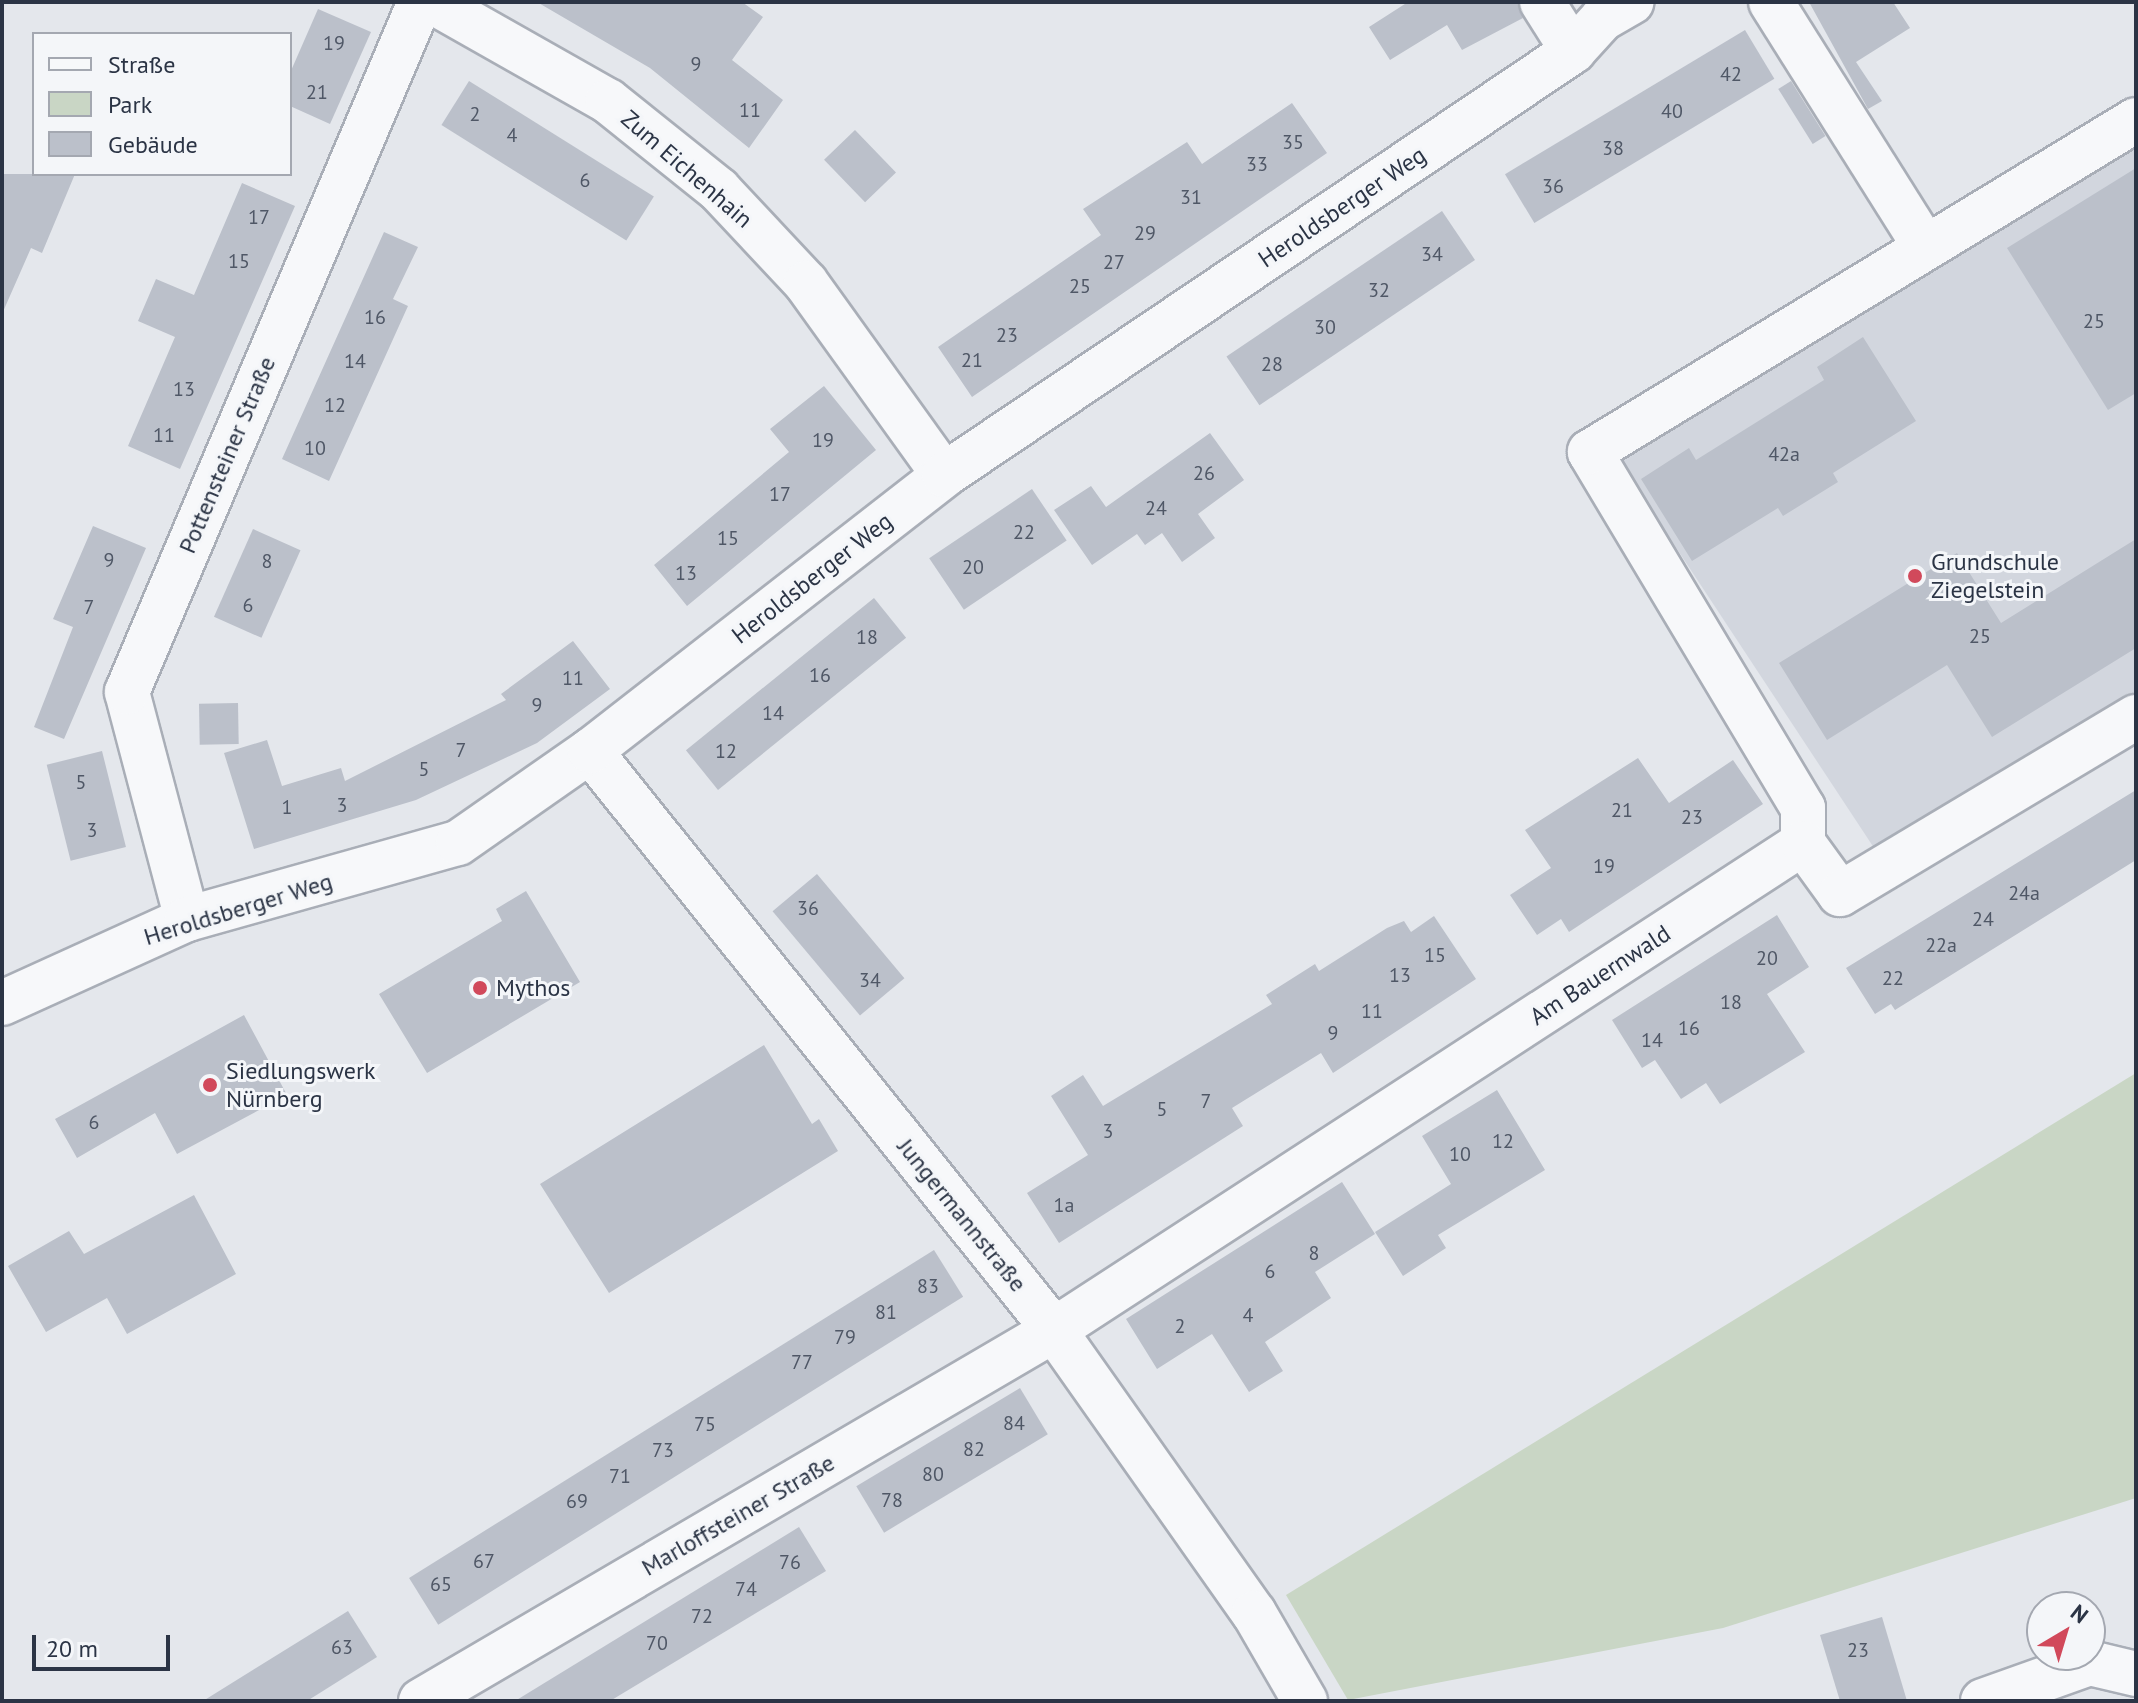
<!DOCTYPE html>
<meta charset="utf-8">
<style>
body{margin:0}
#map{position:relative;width:2138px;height:1703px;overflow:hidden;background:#e4e7ec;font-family:"PT Sans",sans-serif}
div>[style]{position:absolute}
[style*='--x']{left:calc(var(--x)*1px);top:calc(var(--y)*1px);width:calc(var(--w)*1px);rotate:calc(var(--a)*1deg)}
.built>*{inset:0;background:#d2d6de}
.green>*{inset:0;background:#c9d6c5}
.building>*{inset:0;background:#bbc0ca;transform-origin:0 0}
.roads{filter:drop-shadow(2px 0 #a9aeb7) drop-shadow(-2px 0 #a9aeb7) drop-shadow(0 2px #a9aeb7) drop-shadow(0 -2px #a9aeb7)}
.minor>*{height:44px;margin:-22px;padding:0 22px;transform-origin:22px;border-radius:22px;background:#f7f8fa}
.dots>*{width:22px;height:22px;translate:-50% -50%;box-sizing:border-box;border:4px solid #f4f6f9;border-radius:50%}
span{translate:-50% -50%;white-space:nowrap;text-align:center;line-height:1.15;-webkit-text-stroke:6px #f4f6f9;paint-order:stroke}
.number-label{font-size:20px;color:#4f5766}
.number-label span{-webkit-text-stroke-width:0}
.street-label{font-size:24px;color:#2b3445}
.poi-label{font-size:24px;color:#2b3445}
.left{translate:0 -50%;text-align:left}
.frame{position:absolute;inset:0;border:4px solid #2b3445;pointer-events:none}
.legend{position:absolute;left:32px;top:32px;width:260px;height:144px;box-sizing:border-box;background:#f4f6f9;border:2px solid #a4a8b1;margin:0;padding:10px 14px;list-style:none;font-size:24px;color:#2b3445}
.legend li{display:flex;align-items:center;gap:16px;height:40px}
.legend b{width:40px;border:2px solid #a4a8b1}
.north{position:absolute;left:2026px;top:1591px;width:80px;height:80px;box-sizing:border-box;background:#f4f6f9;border:2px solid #a4a8b1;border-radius:50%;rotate:38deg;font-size:22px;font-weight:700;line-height:32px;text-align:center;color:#2b3445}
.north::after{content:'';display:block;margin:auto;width:28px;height:36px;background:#d1495b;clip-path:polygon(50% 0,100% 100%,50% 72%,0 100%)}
.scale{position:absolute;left:32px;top:1635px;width:138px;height:36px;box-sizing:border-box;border:4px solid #2b3445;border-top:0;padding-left:10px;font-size:24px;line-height:28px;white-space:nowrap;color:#2b3445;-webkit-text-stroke:6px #f4f6f9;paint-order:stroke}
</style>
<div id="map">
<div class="built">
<i style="clip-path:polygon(2136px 139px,2136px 693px,1882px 860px,1617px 458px)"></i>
</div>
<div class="green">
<i style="clip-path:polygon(2136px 1073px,2136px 1498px,1723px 1628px,1348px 1700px,1286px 1595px)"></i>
</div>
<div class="building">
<i style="clip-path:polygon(537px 2px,742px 2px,763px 17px,732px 60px,783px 100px,749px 148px,650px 68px)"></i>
<i style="clip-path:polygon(1408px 2px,1517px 2px,1523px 18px,1462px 50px,1447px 25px,1390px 60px,1369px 27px)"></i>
<i style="clip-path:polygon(1809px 2px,1893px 2px,1910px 28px,1856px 62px,1882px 101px,1868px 109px)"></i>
<i style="clip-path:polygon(318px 9px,371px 32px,330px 124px,290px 106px,290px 73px)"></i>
<i style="left:1745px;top:30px;width:57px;height:280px;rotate:59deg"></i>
<i style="left:469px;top:81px;width:218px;height:52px;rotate:32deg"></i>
<i style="left:1791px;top:81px;width:65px;height:15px;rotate:58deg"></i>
<i style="clip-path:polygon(1292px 103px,1327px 153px,972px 397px,938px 347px,1101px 235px,1083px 209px,1187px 142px,1202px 164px)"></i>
<i style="left:855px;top:130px;width:59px;height:43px;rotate:46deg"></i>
<i style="clip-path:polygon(2136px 168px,2136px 393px,2108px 410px,2007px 248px)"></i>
<i style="clip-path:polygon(2px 174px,75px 174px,42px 253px,31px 248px,2px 314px)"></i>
<i style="clip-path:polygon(242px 183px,295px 206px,180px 469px,128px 446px,175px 337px,138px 321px,156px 279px,194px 295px)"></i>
<i style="left:1442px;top:211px;width:59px;height:260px;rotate:56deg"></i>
<i style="clip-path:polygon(384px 232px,418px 247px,393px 299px,408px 306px,329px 481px,282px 459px)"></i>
<i style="clip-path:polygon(1863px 337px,1916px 421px,1833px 473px,1838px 482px,1783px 516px,1778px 508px,1692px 561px,1641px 479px,1689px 448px,1696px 460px,1824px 380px,1817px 367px)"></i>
<i style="clip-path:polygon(824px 386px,876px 450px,687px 606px,654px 565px,789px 452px,770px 429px)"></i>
<i style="clip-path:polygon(1210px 433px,1244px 480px,1198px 514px,1215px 538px,1182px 562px,1162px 533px,1145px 545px,1137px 534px,1092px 565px,1054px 510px,1091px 486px,1106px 507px)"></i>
<i style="left:1032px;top:489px;width:62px;height:124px;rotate:56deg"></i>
<i style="clip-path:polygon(93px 526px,146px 548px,64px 739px,34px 727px,73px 627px,53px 619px)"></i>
<i style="left:253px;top:529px;width:52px;height:96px;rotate:24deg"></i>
<i style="clip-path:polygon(2136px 539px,2136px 648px,1992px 737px,1947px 665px,1827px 740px,1779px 663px,1957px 553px,2001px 623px)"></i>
<i style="left:874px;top:598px;width:51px;height:242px;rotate:51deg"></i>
<i style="clip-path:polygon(573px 641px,610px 689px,537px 743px,416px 800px,254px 849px,224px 753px,267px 740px,282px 786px,341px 768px,345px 781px,506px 700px,501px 694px)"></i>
<i style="left:238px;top:703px;width:41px;height:39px;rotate:89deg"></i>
<i style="left:102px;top:751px;width:99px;height:57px;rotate:76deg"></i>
<i style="clip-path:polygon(1638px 758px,1669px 803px,1733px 760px,1763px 804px,1569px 932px,1561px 919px,1537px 935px,1510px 895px,1551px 868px,1525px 830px)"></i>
<i style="clip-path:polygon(2136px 790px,2136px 860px,1895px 1010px,1891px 1004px,1875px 1014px,1846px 968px)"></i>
<i style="left:817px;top:874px;width:136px;height:58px;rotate:50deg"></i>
<i style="clip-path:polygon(526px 891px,580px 982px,427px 1073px,379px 994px,502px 921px,496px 909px)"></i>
<i style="clip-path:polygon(1777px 915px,1809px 967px,1767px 994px,1805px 1052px,1720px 1104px,1706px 1083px,1681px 1099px,1655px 1060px,1642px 1068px,1612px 1020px)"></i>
<i style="clip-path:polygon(1434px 916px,1476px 979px,1333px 1073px,1321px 1053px,1232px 1108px,1243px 1126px,1059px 1243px,1027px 1193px,1088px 1155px,1051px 1096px,1083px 1075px,1103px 1106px,1272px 1004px,1266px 995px,1315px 964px,1319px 971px,1387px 928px,1404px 921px,1411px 932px)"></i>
<i style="clip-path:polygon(244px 1015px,287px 1095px,177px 1154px,155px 1113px,77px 1158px,55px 1119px)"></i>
<i style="clip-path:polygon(764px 1045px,812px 1124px,819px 1119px,838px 1151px,609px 1293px,540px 1184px)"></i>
<i style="clip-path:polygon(1497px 1090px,1545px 1170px,1438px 1235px,1446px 1248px,1403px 1276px,1375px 1232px,1451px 1184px,1422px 1136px)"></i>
<i style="clip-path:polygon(1342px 1182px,1375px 1234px,1315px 1272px,1331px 1298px,1265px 1342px,1283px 1371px,1249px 1392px,1212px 1334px,1157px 1369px,1126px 1319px)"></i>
<i style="clip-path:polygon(194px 1195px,236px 1274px,127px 1334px,107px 1298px,46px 1332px,8px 1266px,69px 1231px,84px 1254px)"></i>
<i style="left:934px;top:1250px;width:55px;height:619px;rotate:58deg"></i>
<i style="left:1020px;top:1388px;width:54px;height:191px;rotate:59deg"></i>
<i style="clip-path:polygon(799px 1527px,826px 1571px,610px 1701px,515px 1701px)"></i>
<i style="clip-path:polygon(348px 1611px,377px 1657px,307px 1701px,203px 1701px)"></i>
<i style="clip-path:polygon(1882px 1617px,1907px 1701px,1840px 1701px,1820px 1635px)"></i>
</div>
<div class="roads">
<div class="minor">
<i style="--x:433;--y:2;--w:201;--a:29.5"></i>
<i style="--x:608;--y:101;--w:142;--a:38.7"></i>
<i style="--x:719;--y:190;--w:127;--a:46.9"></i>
<i style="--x:806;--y:283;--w:236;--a:54.3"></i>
<i style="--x:1542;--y:2;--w:58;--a:57.7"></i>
<i style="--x:1771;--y:2;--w:287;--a:57.8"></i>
<i style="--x:590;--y:751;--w:742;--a:51.29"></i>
<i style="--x:1054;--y:1330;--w:347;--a:54.8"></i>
<i style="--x:1254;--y:1613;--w:102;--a:59.9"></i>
<i style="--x:1803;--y:843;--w:35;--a:-90"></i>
<i style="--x:1803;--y:808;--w:415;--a:-120.9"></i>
<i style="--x:1590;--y:452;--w:639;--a:-31.3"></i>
<i style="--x:187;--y:919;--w:235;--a:-104.8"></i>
<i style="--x:127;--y:692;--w:750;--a:-66.99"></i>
<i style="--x:2;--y:1003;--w:203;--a:-24.4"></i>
<i style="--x:187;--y:919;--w:281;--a:-15.7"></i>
<i style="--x:458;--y:843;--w:161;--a:-34.9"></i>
<i style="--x:590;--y:751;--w:449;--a:-37.9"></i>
<i style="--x:944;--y:475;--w:759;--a:-33.98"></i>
<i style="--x:1573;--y:51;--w:43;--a:-47.8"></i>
<i style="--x:1602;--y:19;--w:34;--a:-30"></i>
<i style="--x:421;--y:1701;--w:734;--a:-30.37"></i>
<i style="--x:1054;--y:1330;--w:893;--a:-33.03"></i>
<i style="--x:1803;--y:843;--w:63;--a:54"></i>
<i style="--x:1840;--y:894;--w:345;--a:-30.9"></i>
<i style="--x:1983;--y:1701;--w:114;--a:-19.6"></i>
<i style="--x:2090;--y:1663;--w:47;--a:13.4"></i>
</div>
</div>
<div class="dots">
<i style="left:1915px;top:576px;background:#d1495b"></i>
<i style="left:480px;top:988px;background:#d1495b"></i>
<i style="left:210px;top:1085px;background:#d1495b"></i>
</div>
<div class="number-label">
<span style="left:334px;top:43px">19</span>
<span style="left:696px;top:64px">9</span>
<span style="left:1731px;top:74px">42</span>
<span style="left:317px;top:92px">21</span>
<span style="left:750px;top:110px">11</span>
<span style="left:1672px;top:111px">40</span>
<span style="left:475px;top:114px">2</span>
<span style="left:512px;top:135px">4</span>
<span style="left:1293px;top:142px">35</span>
<span style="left:1613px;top:148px">38</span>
<span style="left:1257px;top:164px">33</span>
<span style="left:585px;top:180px">6</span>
<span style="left:1553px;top:186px">36</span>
<span style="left:1191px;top:197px">31</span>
<span style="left:259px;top:217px">17</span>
<span style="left:1145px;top:233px">29</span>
<span style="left:1432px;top:254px">34</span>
<span style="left:239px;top:261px">15</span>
<span style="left:1114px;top:262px">27</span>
<span style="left:1080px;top:286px">25</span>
<span style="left:1379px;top:290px">32</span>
<span style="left:375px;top:317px">16</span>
<span style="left:2094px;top:321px">25</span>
<span style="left:1325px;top:327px">30</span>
<span style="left:1007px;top:335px">23</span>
<span style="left:972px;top:360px">21</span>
<span style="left:355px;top:361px">14</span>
<span style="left:1272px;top:364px">28</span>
<span style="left:184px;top:389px">13</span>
<span style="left:335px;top:405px">12</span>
<span style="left:164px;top:435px">11</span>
<span style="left:823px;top:440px">19</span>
<span style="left:315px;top:448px">10</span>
<span style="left:1784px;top:454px">42a</span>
<span style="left:1204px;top:473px">26</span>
<span style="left:780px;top:494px">17</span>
<span style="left:1156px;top:508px">24</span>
<span style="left:1024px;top:532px">22</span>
<span style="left:728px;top:538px">15</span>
<span style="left:109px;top:560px">9</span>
<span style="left:267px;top:561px">8</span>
<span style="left:973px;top:567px">20</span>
<span style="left:686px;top:573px">13</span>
<span style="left:248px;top:605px">6</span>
<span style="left:89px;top:607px">7</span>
<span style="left:1980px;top:636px">25</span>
<span style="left:867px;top:637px">18</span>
<span style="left:820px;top:675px">16</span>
<span style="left:573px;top:678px">11</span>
<span style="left:537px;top:705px">9</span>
<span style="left:773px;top:713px">14</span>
<span style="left:461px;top:750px">7</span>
<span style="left:726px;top:751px">12</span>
<span style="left:424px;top:769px">5</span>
<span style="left:81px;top:782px">5</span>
<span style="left:342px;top:805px">3</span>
<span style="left:287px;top:807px">1</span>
<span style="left:1622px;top:810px">21</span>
<span style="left:1692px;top:817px">23</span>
<span style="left:92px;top:830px">3</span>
<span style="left:1604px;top:866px">19</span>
<span style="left:2024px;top:893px">24a</span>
<span style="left:808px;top:908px">36</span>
<span style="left:1983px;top:919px">24</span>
<span style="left:1941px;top:945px">22a</span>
<span style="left:1435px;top:955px">15</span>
<span style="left:1767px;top:958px">20</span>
<span style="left:1400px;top:975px">13</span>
<span style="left:1893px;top:978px">22</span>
<span style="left:870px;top:980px">34</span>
<span style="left:1731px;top:1002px">18</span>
<span style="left:1372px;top:1011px">11</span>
<span style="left:1689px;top:1028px">16</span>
<span style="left:1333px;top:1033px">9</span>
<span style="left:1652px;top:1040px">14</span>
<span style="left:1206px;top:1101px">7</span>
<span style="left:1162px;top:1109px">5</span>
<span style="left:94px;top:1122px">6</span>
<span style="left:1108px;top:1131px">3</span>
<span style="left:1503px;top:1141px">12</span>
<span style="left:1460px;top:1154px">10</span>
<span style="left:1064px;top:1205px">1a</span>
<span style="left:1314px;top:1253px">8</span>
<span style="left:1270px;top:1271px">6</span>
<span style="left:928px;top:1286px">83</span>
<span style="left:886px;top:1312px">81</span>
<span style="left:1248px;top:1315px">4</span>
<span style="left:1180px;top:1326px">2</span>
<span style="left:845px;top:1337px">79</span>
<span style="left:802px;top:1362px">77</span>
<span style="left:1014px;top:1423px">84</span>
<span style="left:705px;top:1424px">75</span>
<span style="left:974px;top:1449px">82</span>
<span style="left:663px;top:1450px">73</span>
<span style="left:933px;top:1474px">80</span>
<span style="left:620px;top:1476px">71</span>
<span style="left:892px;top:1500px">78</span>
<span style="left:577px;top:1501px">69</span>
<span style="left:484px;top:1561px">67</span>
<span style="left:790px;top:1562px">76</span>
<span style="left:441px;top:1584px">65</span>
<span style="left:746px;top:1589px">74</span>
<span style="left:702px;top:1616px">72</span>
<span style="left:657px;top:1643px">70</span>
<span style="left:342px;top:1647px">63</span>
<span style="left:1858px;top:1650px">23</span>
</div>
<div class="street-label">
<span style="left:687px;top:169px;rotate:41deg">Zum Eichenhain</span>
<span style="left:1342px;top:207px;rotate:-34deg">Heroldsberger Weg</span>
<span style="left:227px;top:455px;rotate:-67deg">Pottensteiner Straße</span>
<span style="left:812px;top:578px;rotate:-38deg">Heroldsberger Weg</span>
<span style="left:238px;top:909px;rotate:-17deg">Heroldsberger Weg</span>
<span style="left:1600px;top:975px;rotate:-33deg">Am Bauernwald</span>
<span style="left:962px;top:1215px;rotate:51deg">Jungermannstraße</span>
<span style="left:738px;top:1515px;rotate:-30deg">Marloffsteiner Straße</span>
</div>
<div class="poi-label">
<span class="left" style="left:1931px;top:576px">Grundschule<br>Ziegelstein</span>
<span class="left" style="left:496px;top:988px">Mythos</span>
<span class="left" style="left:226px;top:1085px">Siedlungswerk<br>Nürnberg</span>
</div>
<div class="frame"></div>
<ul class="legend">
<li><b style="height:10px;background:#f7f8fa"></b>Straße</li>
<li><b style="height:22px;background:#c9d6c5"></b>Park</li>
<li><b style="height:22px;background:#bbc0ca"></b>Gebäude</li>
</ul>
<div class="north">N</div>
<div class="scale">20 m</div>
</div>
